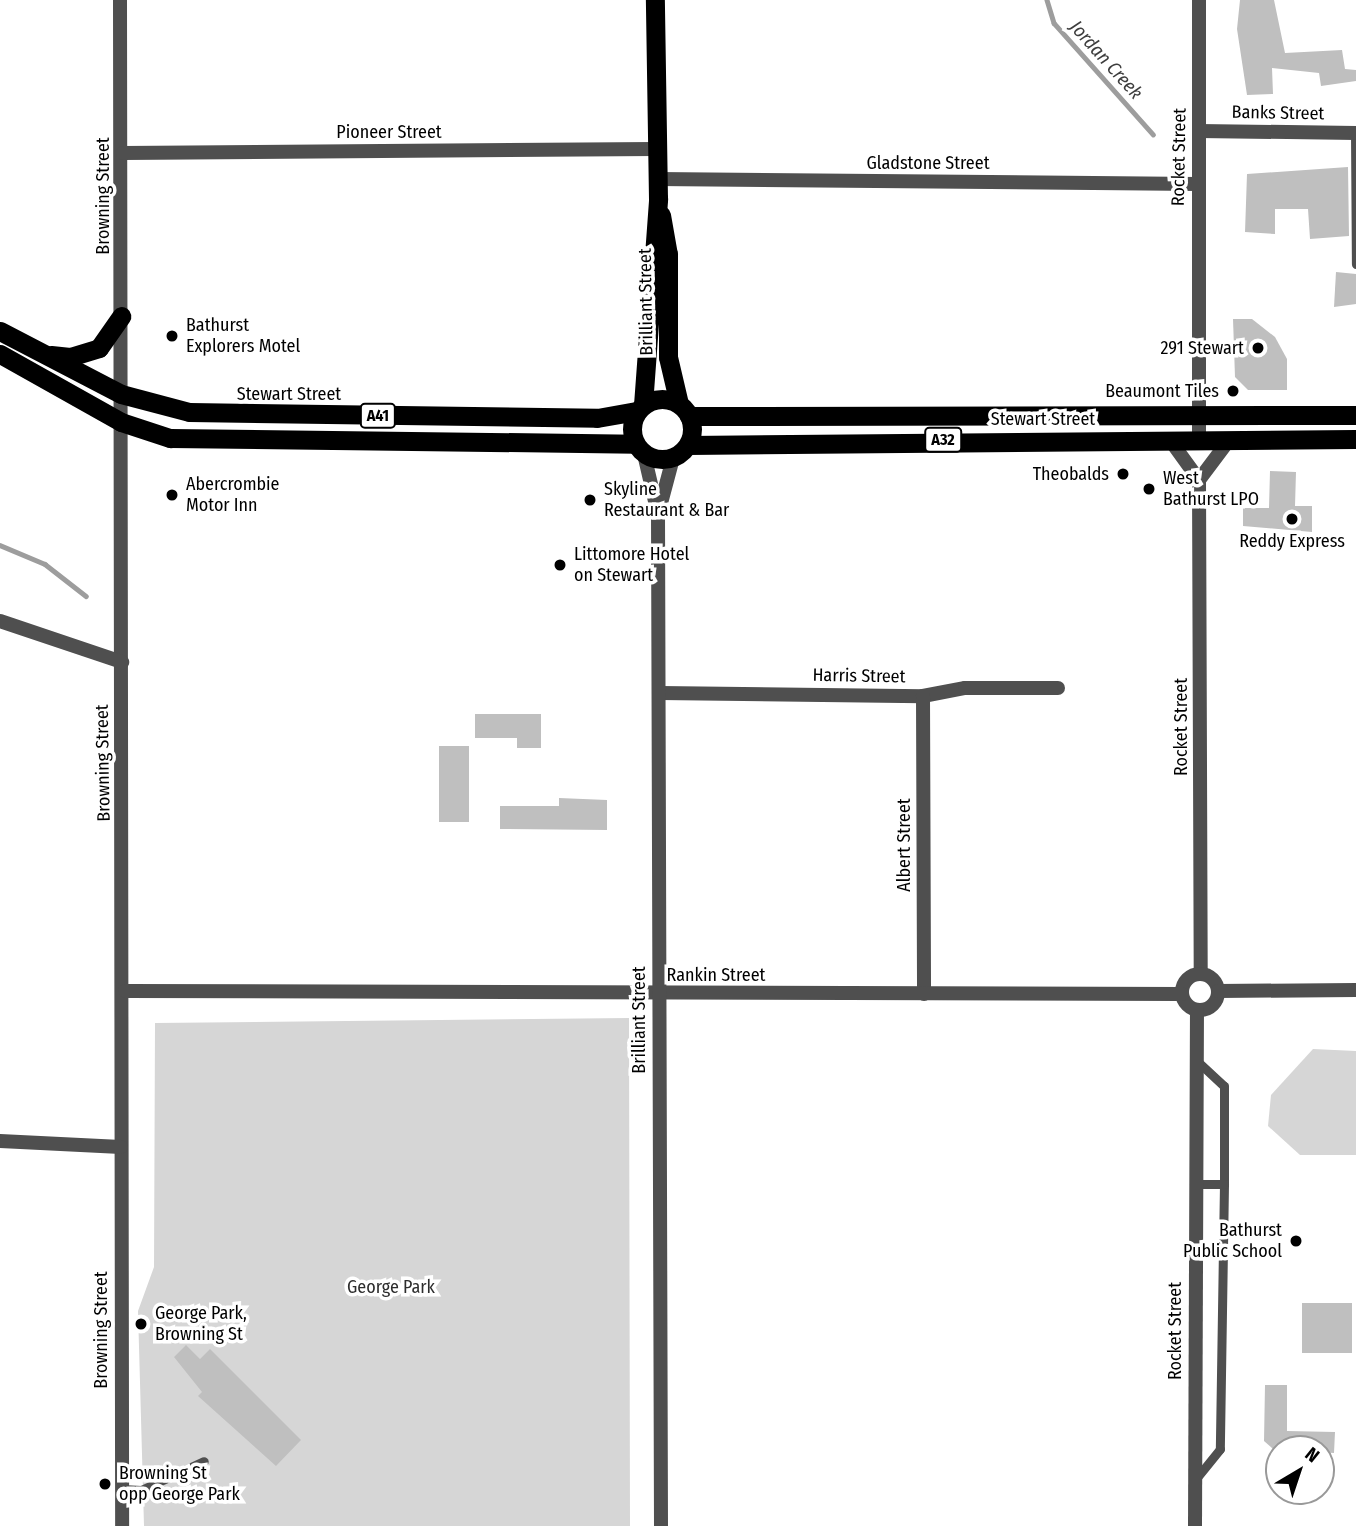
<!DOCTYPE html>
<style>
body{margin:0}
#map{position:relative;width:1356px;height:1526px;overflow:hidden;background:#fff;font-family:"Fira Sans Condensed",sans-serif}
div>[style]{position:absolute}
[style*='--x']{left:calc(var(--x)*1px);top:calc(var(--y)*1px);width:calc(var(--w)*1px);rotate:calc(var(--a)*1deg)}
.green>*{inset:0;background:#d6d6d6}
.stream>*{height:4.5px;margin:-2.25px;padding:0 2.25px;transform-origin:2.25px;border-radius:2.25px;background:#9d9d9d}
.building>*{inset:0;background:#bfbfbf;transform-origin:0 0}
.service>*{height:9px;margin:-4.5px;padding:0 4.5px;transform-origin:4.5px;border-radius:4.5px;background:#4f4f4f}
.minor>*{height:14px;margin:-7px;padding:0 7px;transform-origin:7px;border-radius:7px;background:#4f4f4f}
.minor>.ring{margin:-7px;padding:0;box-sizing:content-box;background:none;border:14px solid #4f4f4f;border-radius:50%}
.tertiary>*{height:14px;margin:-7px;padding:0 7px;transform-origin:7px;border-radius:7px;background:#4f4f4f}
.trunk>*{height:19px;margin:-9.5px;padding:0 9.5px;transform-origin:9.5px;border-radius:9.5px;background:#000}
.trunk>.ring{margin:-9.5px;padding:0;box-sizing:content-box;background:none;border:19px solid #000;border-radius:50%}
.dots>*{width:19px;height:19px;translate:-50% -50%;box-sizing:border-box;border:4px solid #fff;border-radius:50%}
span{translate:-50% -50%;white-space:nowrap;text-align:center;line-height:1.15;-webkit-text-stroke:7px #fff;paint-order:stroke}
.shield-label span{padding:2px 5px;background:#fff;border:2px solid;border-radius:5px;-webkit-text-stroke-width:0}
.shield-label{font-size:16px;color:#000;font-weight:700}
.street-label{font-size:18px;color:#000}
.poi-label{font-size:18px;color:#000}
.left{translate:0 -50%;text-align:left}
.right{translate:-100% -50%;text-align:right}
.park-label{font-size:18px;color:#2d2d2d}
.water-label{font-size:19px;color:#3e3e3e;font-style:italic}
.north{position:absolute;left:1265px;top:1435px;width:70px;height:70px;box-sizing:border-box;background:#fff;border:2px solid #999;border-radius:50%;rotate:39deg;font-size:19px;font-weight:700;line-height:28px;text-align:center;color:#000}
.north::after{content:'';display:block;margin:auto;width:24px;height:32px;background:#000;clip-path:polygon(50% 0,100% 100%,50% 72%,0 100%)}
</style>
<div id="map">
<div class="green">
<i style="clip-path:polygon(629px 1018px,630px 1526px,144px 1526px,138px 1311px,154px 1267px,155px 1023px)"></i>
<i style="clip-path:polygon(1313px 1049px,1356px 1051px,1356px 1155px,1300px 1155px,1268px 1126px,1271px 1095px)"></i>
</div>
<div class="stream">
<i style="--x:1047;--y:0;--w:24;--a:73"></i>
<i style="--x:1054;--y:23;--w:149;--a:48.3"></i>
<i style="--x:0;--y:545;--w:49;--a:22.9"></i>
<i style="--x:45;--y:564;--w:52;--a:38"></i>
</div>
<div class="building">
<i style="clip-path:polygon(1240px 0,1274px 0,1285px 53px,1342px 50px,1345px 69px,1356px 70px,1356px 81px,1321px 86px,1319px 73px,1272px 68px,1273px 94px,1247px 95px,1237px 29px)"></i>
<i style="clip-path:polygon(1348px 167px,1349px 236px,1310px 239px,1308px 209px,1275px 209px,1275px 234px,1245px 232px,1247px 174px)"></i>
<i style="clip-path:polygon(1336px 272px,1356px 274px,1356px 304px,1334px 307px)"></i>
<i style="clip-path:polygon(1233px 319px,1252px 319px,1275px 337px,1287px 359px,1287px 390px,1248px 390px,1235px 377px)"></i>
<i style="clip-path:polygon(1270px 471px,1296px 472px,1295px 506px,1312px 506px,1312px 532px,1243px 526px,1243px 508px,1269px 508px)"></i>
<i style="clip-path:polygon(475px 714px,541px 714px,541px 748px,517px 748px,517px 738px,475px 738px)"></i>
<i style="left:439px;top:746px;width:30px;height:76px"></i>
<i style="clip-path:polygon(559px 798px,607px 800px,607px 830px,500px 829px,500px 806px,559px 806px)"></i>
<i style="left:1352px;top:1303px;width:50px;height:50px;rotate:90deg"></i>
<i style="clip-path:polygon(186px 1345px,200px 1359px,210px 1349px,301px 1440px,276px 1466px,198px 1396px,202px 1392px,174px 1357px)"></i>
<i style="clip-path:polygon(1265px 1385px,1287px 1385px,1287px 1431px,1335px 1432px,1334px 1453px,1273px 1449px,1264px 1441px)"></i>
</div>
<div class="service">
<i style="--x:1355;--y:133;--w:131;--a:89.6"></i>
<i style="--x:1196;--y:1060;--w:38;--a:43"></i>
<i style="--x:1224;--y:1086;--w:98;--a:90"></i>
<i style="--x:1224;--y:1184;--w:265;--a:90.9"></i>
<i style="--x:1220;--y:1449;--w:36;--a:129"></i>
<i style="--x:1194;--y:1184;--w:30;--a:0"></i>
<i style="--x:122;--y:1489;--w:19;--a:3"></i>
<i style="--x:141;--y:1490;--w:69;--a:-24.7"></i>
</div>
<div class="minor">
<i style="--x:120;--y:0;--w:1526;--a:89.92"></i>
<i style="--x:1199;--y:131;--w:157;--a:0.7"></i>
<i style="--x:123;--y:153;--w:532;--a:-0.43"></i>
<i style="--x:657;--y:179;--w:540;--a:0.53"></i>
<i style="--x:1170;--y:440;--w:49;--a:54.1"></i>
<i style="--x:1199;--y:480;--w:50;--a:-53.1"></i>
<i style="--x:1199;--y:480;--w:494;--a:89.8"></i>
<i style="--x:0;--y:621;--w:129;--a:18.6"></i>
<i style="--x:660;--y:693;--w:263;--a:0.7"></i>
<i style="--x:923;--y:696;--w:43;--a:-10.8"></i>
<i style="--x:965;--y:688;--w:93;--a:0"></i>
<i style="--x:923;--y:696;--w:298;--a:89.8"></i>
<i class="ring" style="left:1182px;top:974px;width:22px;height:22px"></i>
<i style="--x:125;--y:991;--w:1057;--a:0.16"></i>
<i style="--x:1218;--y:991;--w:138;--a:-0.4"></i>
<i style="--x:0;--y:1141;--w:121;--a:2.8"></i>
<i style="--x:1195;--y:1526;--w:516;--a:-89.78"></i>
</div>
<div class="tertiary">
<i style="--x:1199;--y:0;--w:440;--a:90"></i>
<i style="--x:644;--y:454;--w:62;--a:76.9"></i>
<i style="--x:658;--y:514;--w:1012;--a:89.83"></i>
<i style="--x:660;--y:507;--w:51;--a:-75.1"></i>
</div>
<div class="trunk">
<i style="--x:661;--y:215;--w:40;--a:80"></i>
<i style="--x:668;--y:254;--w:103;--a:90"></i>
<i style="--x:668;--y:357;--w:48;--a:76.8"></i>
<i style="--x:0;--y:331;--w:136;--a:27.5"></i>
<i style="--x:121;--y:394;--w:70;--a:14.8"></i>
<i style="--x:189;--y:412;--w:408;--a:0.8"></i>
<i style="--x:597;--y:418;--w:41;--a:-9.9"></i>
<i style="--x:0;--y:354;--w:139;--a:29.3"></i>
<i style="--x:121;--y:422;--w:52;--a:18.1"></i>
<i style="--x:170;--y:438;--w:465;--a:0.7"></i>
<i style="--x:51;--y:355;--w:19;--a:6"></i>
<i style="--x:70;--y:357;--w:30;--a:-17"></i>
<i style="--x:99;--y:348;--w:39;--a:-55"></i>
<i class="ring" style="left:632px;top:399px;width:41px;height:41px"></i>
<i style="--x:643;--y:405;--w:207;--a:-85.8"></i>
<i style="--x:658;--y:199;--w:199;--a:-90.9"></i>
<i style="--x:689;--y:416;--w:667;--a:-0.09"></i>
<i style="--x:688;--y:445;--w:668;--a:-0.51"></i>
</div>
<div class="dots">
<i style="left:172px;top:336px;background:#000"></i>
<i style="left:1258px;top:348px;background:#000"></i>
<i style="left:1233px;top:391px;background:#000"></i>
<i style="left:1123px;top:474px;background:#000"></i>
<i style="left:1149px;top:489px;background:#000"></i>
<i style="left:172px;top:495px;background:#000"></i>
<i style="left:590px;top:500px;background:#000"></i>
<i style="left:1292px;top:519px;background:#000"></i>
<i style="left:560px;top:565px;background:#000"></i>
<i style="left:1296px;top:1241px;background:#000"></i>
<i style="left:141px;top:1324px;background:#000"></i>
<i style="left:105px;top:1484px;background:#000"></i>
</div>
<div class="shield-label">
<span style="left:378px;top:416px">A41</span>
<span style="left:943px;top:440px">A32</span>
</div>
<div class="street-label">
<span style="left:1278px;top:113px;rotate:1deg">Banks Street</span>
<span style="left:389px;top:132px">Pioneer Street</span>
<span style="left:1179px;top:157px;rotate:-89deg">Rocket Street</span>
<span style="left:928px;top:163px">Gladstone Street</span>
<span style="left:103px;top:196px;rotate:-90deg">Browning Street</span>
<span style="left:646px;top:302px;rotate:-91deg">Brilliant Street</span>
<span style="left:289px;top:394px">Stewart Street</span>
<span style="left:1043px;top:419px">Stewart Street</span>
<span style="left:859px;top:676px;rotate:1deg">Harris Street</span>
<span style="left:1181px;top:727px;rotate:-90deg">Rocket Street</span>
<span style="left:103px;top:763px;rotate:-91deg">Browning Street</span>
<span style="left:904px;top:845px;rotate:-90deg">Albert Street</span>
<span style="left:716px;top:975px">Rankin Street</span>
<span style="left:639px;top:1020px;rotate:-90deg">Brilliant Street</span>
<span style="left:101px;top:1330px;rotate:-90deg">Browning Street</span>
<span style="left:1175px;top:1331px;rotate:-90deg">Rocket Street</span>
</div>
<div class="poi-label">
<span class="left" style="left:186px;top:336px">Bathurst<br>Explorers Motel</span>
<span class="right" style="left:1244px;top:348px">291 Stewart</span>
<span class="right" style="left:1219px;top:391px">Beaumont Tiles</span>
<span class="right" style="left:1109px;top:474px">Theobalds</span>
<span class="left" style="left:1163px;top:489px">West<br>Bathurst LPO</span>
<span class="left" style="left:186px;top:495px">Abercrombie<br>Motor Inn</span>
<span class="left" style="left:604px;top:500px">Skyline<br>Restaurant &amp; Bar</span>
<span style="left:1292px;top:541px">Reddy Express</span>
<span class="left" style="left:574px;top:565px">Littomore Hotel<br>on Stewart</span>
<span class="right" style="left:1282px;top:1241px">Bathurst<br>Public School</span>
<span class="left" style="left:155px;top:1324px">George Park,<br>Browning St</span>
<span class="left" style="left:119px;top:1484px">Browning St<br>opp George Park</span>
</div>
<div class="park-label">
<span style="left:391px;top:1287px">George Park</span>
</div>
<div class="water-label">
<span style="left:1106px;top:60px;rotate:48deg">Jordan Creek</span>
</div>
<div class="north">N</div>
</div>
